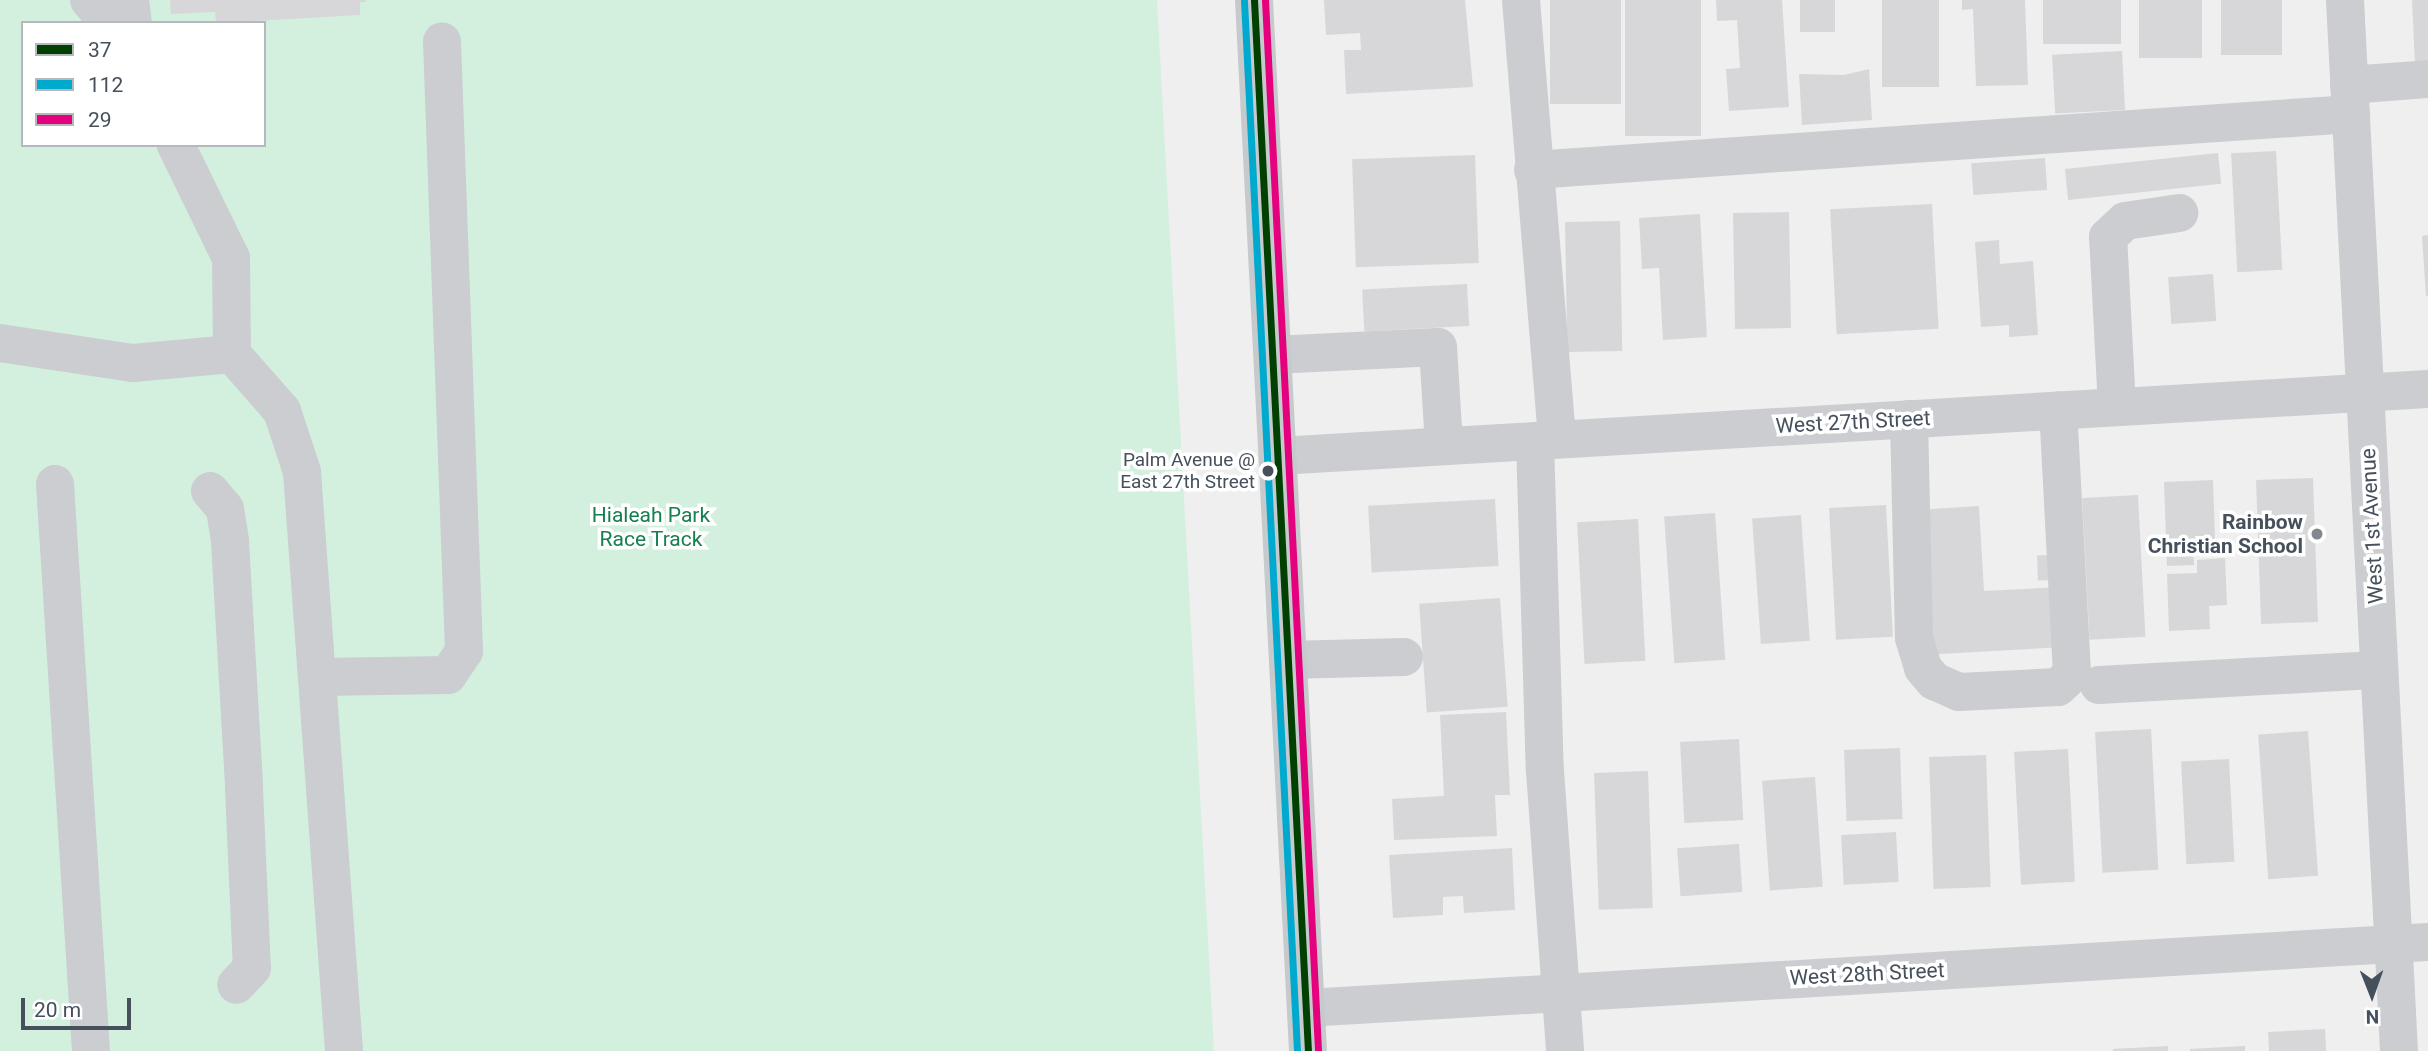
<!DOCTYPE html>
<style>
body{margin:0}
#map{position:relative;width:2428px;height:1051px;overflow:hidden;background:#f0efef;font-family:Roboto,sans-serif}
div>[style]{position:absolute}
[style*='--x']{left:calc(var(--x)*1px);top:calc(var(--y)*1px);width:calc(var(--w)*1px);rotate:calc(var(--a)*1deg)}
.green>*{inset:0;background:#d3f0df}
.building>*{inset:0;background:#d7d7d9;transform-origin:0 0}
.minor>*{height:38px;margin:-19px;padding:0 19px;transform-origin:19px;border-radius:19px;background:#cbcdd0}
.major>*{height:38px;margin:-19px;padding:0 19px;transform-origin:19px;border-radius:19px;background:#c6cacd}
.bus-1>*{height:7px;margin:-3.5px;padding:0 3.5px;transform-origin:3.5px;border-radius:3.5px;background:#004000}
.bus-2>*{height:7px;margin:-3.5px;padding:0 3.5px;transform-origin:3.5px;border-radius:3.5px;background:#00a9ce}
.bus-3>*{height:7px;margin:-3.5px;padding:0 3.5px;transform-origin:3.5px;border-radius:3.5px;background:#e5007d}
.dots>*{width:19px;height:19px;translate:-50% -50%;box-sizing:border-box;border:4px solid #fff;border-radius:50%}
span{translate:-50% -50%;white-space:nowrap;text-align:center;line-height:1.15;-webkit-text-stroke:7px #fff;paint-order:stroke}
.bus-label{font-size:19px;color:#46505c}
.right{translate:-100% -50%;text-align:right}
.street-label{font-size:21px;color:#46505c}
.park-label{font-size:21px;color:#157f4f}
.poi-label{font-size:21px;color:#46505c;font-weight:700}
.legend{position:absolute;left:21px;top:21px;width:245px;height:126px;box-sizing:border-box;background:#fff;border:2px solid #b5b9be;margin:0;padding:9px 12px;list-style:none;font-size:21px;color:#46505c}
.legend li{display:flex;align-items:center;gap:14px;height:35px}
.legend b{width:35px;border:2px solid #b5b9be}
.north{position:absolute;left:2337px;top:960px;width:70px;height:70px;-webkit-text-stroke:5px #fff;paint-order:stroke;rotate:179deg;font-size:19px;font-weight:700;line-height:28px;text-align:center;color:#46505c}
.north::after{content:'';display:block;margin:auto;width:24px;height:32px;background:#46505c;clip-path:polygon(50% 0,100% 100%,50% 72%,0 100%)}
.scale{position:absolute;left:21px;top:998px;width:110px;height:32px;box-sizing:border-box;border:4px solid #46505c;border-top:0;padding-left:9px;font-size:21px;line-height:24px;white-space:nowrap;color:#46505c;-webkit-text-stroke:5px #fff;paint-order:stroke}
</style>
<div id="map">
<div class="green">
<i style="clip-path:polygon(evenodd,0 0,1157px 0,1214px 1051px,0 1051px,0 0,23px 23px,264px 23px,264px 145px,23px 145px,23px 23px)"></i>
</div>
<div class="building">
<i style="clip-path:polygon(170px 0,366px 0,366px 2px,360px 2px,360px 15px,216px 23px,215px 12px,171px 14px)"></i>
<i style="clip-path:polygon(1324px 0,1465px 0,1473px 87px,1346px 94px,1344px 50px,1361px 50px,1360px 33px,1326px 35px)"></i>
<i style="left:1550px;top:0;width:71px;height:104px"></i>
<i style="left:1625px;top:0;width:76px;height:136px"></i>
<i style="clip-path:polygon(1716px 0,1782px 0,1789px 107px,1729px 111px,1726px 69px,1740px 68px,1737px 20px,1717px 21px)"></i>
<i style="left:1800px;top:0;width:35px;height:32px"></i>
<i style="left:1882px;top:0;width:57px;height:87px"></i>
<i style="clip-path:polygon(1962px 0,2025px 0,2028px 85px,1976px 86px,1973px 9px,1962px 10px)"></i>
<i style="left:2043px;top:0;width:78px;height:44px"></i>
<i style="left:2139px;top:0;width:63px;height:58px"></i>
<i style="left:2221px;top:0;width:61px;height:55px"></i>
<i style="clip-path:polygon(2412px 0,2428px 0,2428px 65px,2415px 65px)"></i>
<i style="left:2122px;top:51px;width:59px;height:70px;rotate:87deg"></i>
<i style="clip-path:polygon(1869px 69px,1872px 120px,1802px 125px,1799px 74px,1844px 75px)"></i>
<i style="left:2276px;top:151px;width:119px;height:45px;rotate:87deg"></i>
<i style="left:2218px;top:153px;width:31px;height:154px;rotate:84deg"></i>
<i style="left:1475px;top:155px;width:108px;height:123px;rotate:88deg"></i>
<i style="left:2045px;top:158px;width:32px;height:74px;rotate:86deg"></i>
<i style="left:1932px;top:204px;width:125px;height:102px;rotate:87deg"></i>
<i style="left:1789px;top:212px;width:116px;height:56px;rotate:89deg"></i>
<i style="clip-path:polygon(1700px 214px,1707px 337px,1663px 340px,1659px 268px,1642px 269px,1639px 218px)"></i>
<i style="left:1620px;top:221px;width:130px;height:55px;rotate:89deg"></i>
<i style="clip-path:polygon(2428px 235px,2428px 296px,2426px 296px,2422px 236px)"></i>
<i style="clip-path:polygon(1999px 240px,2000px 264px,2033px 261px,2038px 335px,2009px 337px,2009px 325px,1981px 327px,1975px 242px)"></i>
<i style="left:2213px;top:274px;width:47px;height:45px;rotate:86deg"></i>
<i style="left:1467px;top:284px;width:42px;height:105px;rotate:87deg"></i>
<i style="left:2313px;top:478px;width:144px;height:57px;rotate:88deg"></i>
<i style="clip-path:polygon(2213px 480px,2215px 540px,2193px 541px,2194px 565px,2167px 566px,2164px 482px)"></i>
<i style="left:2138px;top:495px;width:142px;height:56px;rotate:87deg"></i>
<i style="left:1495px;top:499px;width:67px;height:127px;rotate:87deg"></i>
<i style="left:1886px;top:505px;width:132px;height:57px;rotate:87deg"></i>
<i style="clip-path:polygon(1979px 506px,1984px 591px,2061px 587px,2064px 647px,1923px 655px,1916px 510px)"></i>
<i style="left:1715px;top:513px;width:147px;height:51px;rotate:86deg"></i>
<i style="left:1801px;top:515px;width:126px;height:49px;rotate:86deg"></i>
<i style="left:1638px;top:519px;width:142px;height:61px;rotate:87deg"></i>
<i style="left:2054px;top:555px;width:25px;height:17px;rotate:88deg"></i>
<i style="clip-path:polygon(2225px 558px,2227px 605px,2209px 606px,2210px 629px,2169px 631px,2167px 574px,2197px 573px,2197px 560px)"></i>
<i style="left:1500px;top:598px;width:109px;height:81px;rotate:86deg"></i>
<i style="clip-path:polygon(1506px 712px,1510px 795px,1495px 795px,1497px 836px,1394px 840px,1392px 799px,1444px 796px,1440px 715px)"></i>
<i style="left:2151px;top:729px;width:141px;height:56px;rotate:87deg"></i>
<i style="left:2308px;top:731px;width:145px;height:50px;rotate:86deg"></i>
<i style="left:1739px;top:739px;width:81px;height:59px;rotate:87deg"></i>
<i style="left:1900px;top:748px;width:71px;height:56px;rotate:88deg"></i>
<i style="left:2068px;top:749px;width:133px;height:54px;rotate:87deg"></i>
<i style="left:1986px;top:755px;width:132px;height:57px;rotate:88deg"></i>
<i style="left:2229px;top:759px;width:103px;height:48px;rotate:87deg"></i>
<i style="left:1648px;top:771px;width:137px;height:54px;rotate:88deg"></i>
<i style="left:1815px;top:777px;width:110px;height:53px;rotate:86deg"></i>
<i style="left:1896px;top:832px;width:50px;height:55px;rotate:87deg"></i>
<i style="left:1739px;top:844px;width:48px;height:62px;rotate:86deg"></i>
<i style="clip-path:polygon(1512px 848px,1515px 910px,1464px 913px,1463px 896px,1443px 897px,1443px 915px,1393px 918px,1389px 855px)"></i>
<i style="left:2325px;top:1029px;width:22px;height:57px;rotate:87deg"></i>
<i style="clip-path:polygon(2168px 1046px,2168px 1051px,2113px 1051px,2113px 1049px)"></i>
<i style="clip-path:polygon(2245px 1046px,2245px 1051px,2190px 1051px,2190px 1049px)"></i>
</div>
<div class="minor">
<i style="--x:89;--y:0;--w:30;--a:50"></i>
<i style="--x:130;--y:0;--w:23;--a:83"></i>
<i style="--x:1521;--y:0;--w:441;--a:85.3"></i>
<i style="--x:2345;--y:0;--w:1052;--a:87.06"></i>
<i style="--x:2349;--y:85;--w:79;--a:-4.3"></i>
<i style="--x:1533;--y:170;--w:820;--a:-3.92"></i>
<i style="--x:0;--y:343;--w:134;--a:8.6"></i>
<i style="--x:133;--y:363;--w:99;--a:-5.2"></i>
<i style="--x:232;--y:354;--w:96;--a:-90.6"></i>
<i style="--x:231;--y:258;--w:126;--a:-116"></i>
<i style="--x:232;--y:354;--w:76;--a:48.7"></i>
<i style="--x:282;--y:411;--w:64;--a:71.8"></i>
<i style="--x:302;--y:472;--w:581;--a:85.85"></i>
<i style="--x:1273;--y:355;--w:165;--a:-2.8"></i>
<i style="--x:1438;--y:347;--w:99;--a:86.5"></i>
<i style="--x:2117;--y:407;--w:170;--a:-93"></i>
<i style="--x:2108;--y:237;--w:23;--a:-43"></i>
<i style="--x:2125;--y:221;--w:55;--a:-8.4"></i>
<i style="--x:1909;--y:419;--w:219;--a:88.7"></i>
<i style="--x:1914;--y:638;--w:31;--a:73"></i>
<i style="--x:1923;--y:668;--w:17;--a:50"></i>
<i style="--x:1934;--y:681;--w:27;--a:24"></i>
<i style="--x:1959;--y:692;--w:99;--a:-2.9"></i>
<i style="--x:2058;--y:687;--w:19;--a:-43"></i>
<i style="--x:2072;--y:674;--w:264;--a:-93"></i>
<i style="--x:1535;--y:441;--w:330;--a:88.3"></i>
<i style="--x:1545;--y:771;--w:281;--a:85.9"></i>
<i style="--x:1278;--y:456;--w:1152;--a:-3.33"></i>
<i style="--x:55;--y:484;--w:568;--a:86.37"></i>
<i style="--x:210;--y:491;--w:23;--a:50"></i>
<i style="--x:225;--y:509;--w:33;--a:81"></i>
<i style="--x:230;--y:542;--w:246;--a:86.7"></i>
<i style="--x:244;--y:788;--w:180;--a:87.5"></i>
<i style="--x:252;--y:968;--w:23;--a:133"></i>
<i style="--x:1288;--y:660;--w:116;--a:-1.5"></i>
<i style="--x:319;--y:677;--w:129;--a:-0.9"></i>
<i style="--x:448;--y:675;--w:29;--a:-56"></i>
<i style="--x:464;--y:651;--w:610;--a:-92.07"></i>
<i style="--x:2099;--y:685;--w:280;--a:-3.1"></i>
<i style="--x:1306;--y:1008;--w:1124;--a:-3.37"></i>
</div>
<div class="major">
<i style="--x:1254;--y:0;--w:1052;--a:87.06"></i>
</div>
<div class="bus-1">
<i style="--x:1254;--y:0;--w:1052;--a:87.06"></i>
</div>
<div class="bus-2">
<i style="--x:1244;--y:1;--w:1051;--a:87.11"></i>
</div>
<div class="bus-3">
<i style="--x:1265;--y:0;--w:1051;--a:87.11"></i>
</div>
<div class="dots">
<i style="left:1268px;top:471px;background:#46505c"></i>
<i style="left:2317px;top:534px;background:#82888f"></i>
</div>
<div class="bus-label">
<span class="right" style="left:1255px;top:471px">Palm Avenue @<br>East 27th Street</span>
</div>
<div class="street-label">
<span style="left:1853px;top:422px;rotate:-3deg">West 27th Street</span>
<span style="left:2372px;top:526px;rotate:-93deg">West 1st Avenue</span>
<span style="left:1867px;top:974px;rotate:-3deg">West 28th Street</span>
</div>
<div class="park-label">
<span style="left:651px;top:527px">Hialeah Park<br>Race Track</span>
</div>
<div class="poi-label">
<span class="right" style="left:2303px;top:534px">Rainbow<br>Christian School</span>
</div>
<ul class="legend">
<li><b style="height:9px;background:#004000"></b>37</li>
<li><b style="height:9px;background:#00a9ce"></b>112</li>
<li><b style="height:9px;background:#e5007d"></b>29</li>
</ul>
<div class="north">N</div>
<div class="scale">20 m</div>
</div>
